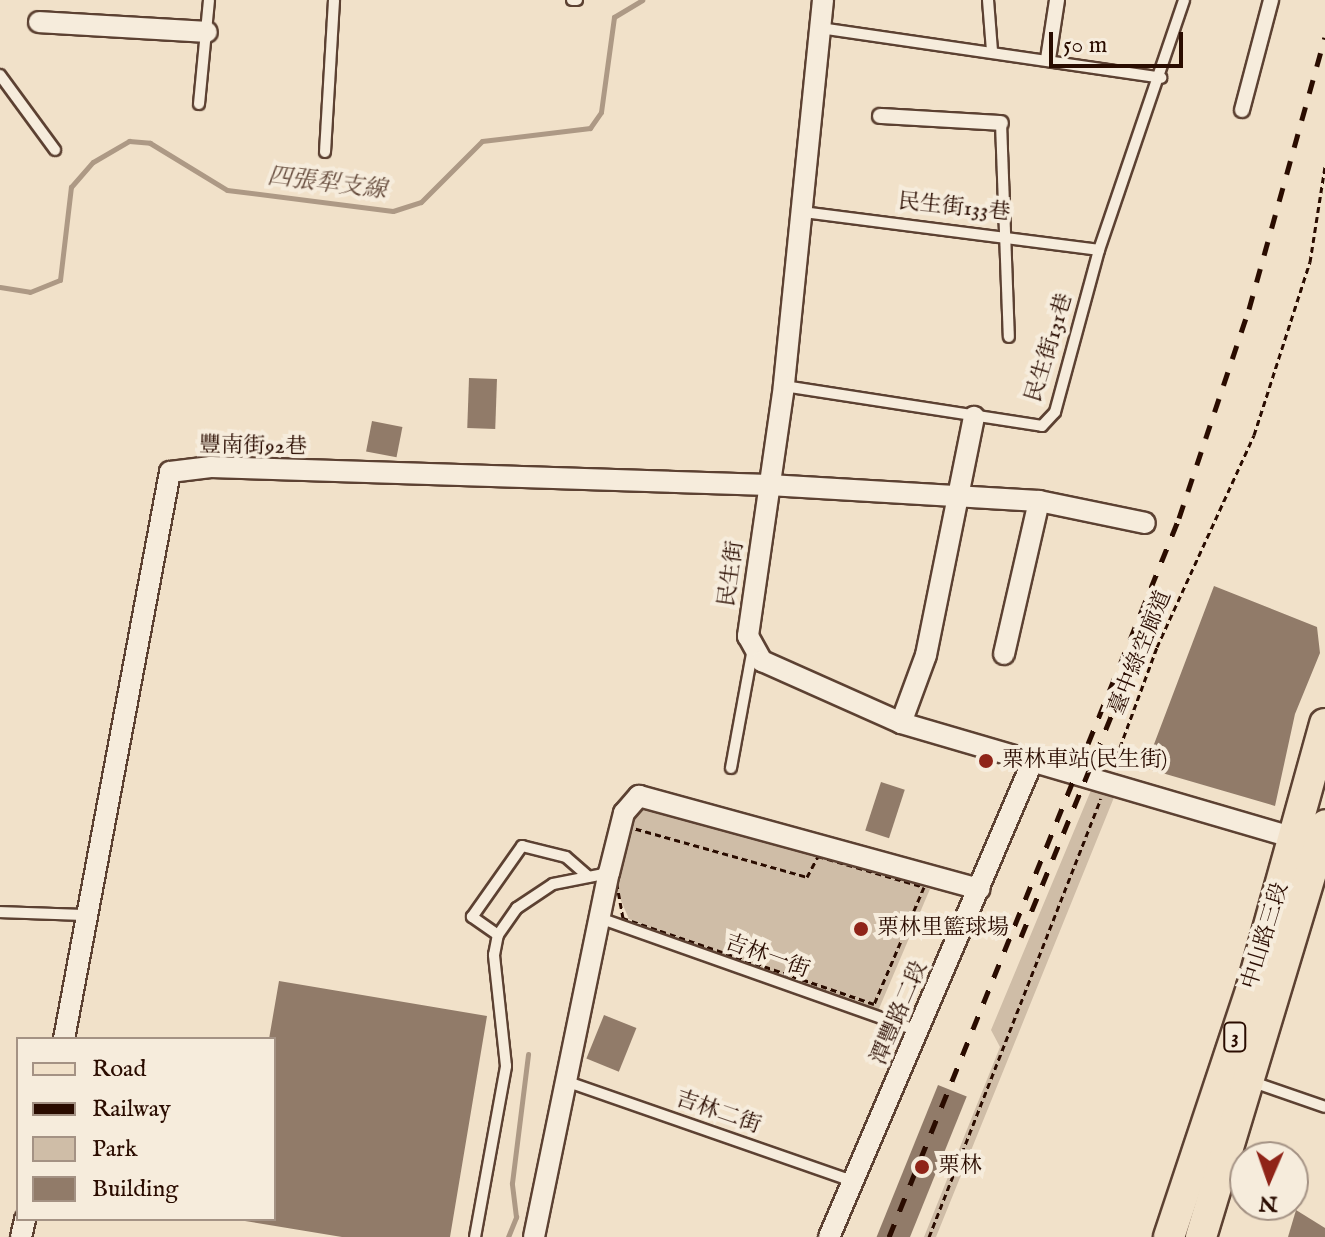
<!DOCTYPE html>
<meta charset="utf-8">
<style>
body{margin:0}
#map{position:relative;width:1325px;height:1237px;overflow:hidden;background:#f1e1c9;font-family:"IM FELL English","Noto Serif TC",serif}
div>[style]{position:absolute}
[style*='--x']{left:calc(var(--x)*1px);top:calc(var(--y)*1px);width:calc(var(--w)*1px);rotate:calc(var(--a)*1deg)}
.green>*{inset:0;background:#cfbda7}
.stream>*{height:5px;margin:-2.5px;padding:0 2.5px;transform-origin:2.5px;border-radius:2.5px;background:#ad9985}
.building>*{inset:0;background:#917b69;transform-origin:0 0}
.path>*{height:3px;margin-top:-1.5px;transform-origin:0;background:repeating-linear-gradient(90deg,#2a0c00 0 6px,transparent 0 10px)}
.roads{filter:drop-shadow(2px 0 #5c4132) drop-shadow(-2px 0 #5c4132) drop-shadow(0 2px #5c4132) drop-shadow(0 -2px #5c4132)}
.service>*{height:10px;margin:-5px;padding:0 5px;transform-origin:5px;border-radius:5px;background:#f6ecdc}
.pedestrian>*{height:14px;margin:-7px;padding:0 7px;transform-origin:7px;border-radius:7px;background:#f6ecdc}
.minor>*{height:20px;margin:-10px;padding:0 10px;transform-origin:10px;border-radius:10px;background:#f6ecdc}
.primary>*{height:30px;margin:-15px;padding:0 15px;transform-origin:15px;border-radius:15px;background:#f1e1c9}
.rail>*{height:5px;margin-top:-2.5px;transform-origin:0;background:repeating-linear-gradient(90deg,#2a0c00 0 14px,transparent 0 28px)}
.dots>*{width:22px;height:22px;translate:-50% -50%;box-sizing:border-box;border:4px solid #f6ecdc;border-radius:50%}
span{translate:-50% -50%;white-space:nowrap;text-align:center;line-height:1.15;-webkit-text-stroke:8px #f6ecdc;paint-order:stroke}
.shield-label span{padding:2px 6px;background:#f6ecdc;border:2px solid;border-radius:6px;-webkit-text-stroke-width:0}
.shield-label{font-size:20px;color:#2a0c00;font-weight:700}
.street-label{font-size:22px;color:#2a0c00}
.poi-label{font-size:22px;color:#2a0c00}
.left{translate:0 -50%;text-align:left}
.water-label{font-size:24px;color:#654b3c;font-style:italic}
.legend{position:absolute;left:16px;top:1037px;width:260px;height:184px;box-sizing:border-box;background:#f6ecdc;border:2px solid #a49284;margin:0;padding:10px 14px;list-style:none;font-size:24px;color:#2a0c00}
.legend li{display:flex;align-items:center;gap:16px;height:40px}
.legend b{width:40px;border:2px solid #a49284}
.north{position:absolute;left:1229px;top:1141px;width:80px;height:80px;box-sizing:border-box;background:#f6ecdc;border:2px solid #a49284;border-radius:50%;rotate:182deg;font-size:22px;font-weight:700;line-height:32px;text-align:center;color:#2a0c00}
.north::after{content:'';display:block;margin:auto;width:28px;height:36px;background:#8f2418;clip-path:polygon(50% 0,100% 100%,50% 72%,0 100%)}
.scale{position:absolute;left:1049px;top:32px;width:134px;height:36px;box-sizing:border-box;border:4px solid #2a0c00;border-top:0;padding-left:10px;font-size:24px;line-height:28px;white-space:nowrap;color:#2a0c00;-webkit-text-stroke:6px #f6ecdc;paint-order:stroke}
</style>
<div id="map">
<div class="green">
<i style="clip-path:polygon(1094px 783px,1117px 790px,936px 1237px,924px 1237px,1000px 1047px,991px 1030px)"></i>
<i style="clip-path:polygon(628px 789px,930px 889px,875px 1018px,629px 919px,609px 873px)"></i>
</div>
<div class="stream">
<i style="--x:0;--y:287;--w:30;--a:9"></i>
<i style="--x:30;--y:292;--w:32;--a:-22"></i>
<i style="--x:60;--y:280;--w:94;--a:-83.3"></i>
<i style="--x:71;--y:187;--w:33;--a:-49"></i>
<i style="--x:93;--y:162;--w:42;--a:-30.3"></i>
<i style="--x:129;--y:141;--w:21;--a:5"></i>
<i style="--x:150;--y:143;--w:90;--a:31.4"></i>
<i style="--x:227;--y:190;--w:167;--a:7.2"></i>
<i style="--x:393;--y:211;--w:29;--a:-18"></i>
<i style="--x:421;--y:202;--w:86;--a:-45"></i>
<i style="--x:482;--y:141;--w:109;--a:-6.9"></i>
<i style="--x:590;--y:128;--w:19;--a:-55"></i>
<i style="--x:601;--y:112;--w:96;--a:-82.2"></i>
<i style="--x:614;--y:17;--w:33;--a:-31"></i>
<i style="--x:508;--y:1237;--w:22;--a:-68"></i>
<i style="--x:516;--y:1217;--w:34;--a:-97"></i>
<i style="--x:512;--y:1183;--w:130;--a:-82.9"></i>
</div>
<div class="building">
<i style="left:469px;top:378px;width:28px;height:50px;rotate:2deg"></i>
<i style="left:372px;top:421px;width:31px;height:31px;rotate:11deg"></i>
<i style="clip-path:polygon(1214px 586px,1317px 627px,1320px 653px,1295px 714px,1275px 806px,1145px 768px)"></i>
<i style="left:881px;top:782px;width:25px;height:51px;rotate:18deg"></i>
<i style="clip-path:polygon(279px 981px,487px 1016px,450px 1237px,342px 1237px,245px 1221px,274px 1219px,269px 1039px)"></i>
<i style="left:604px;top:1015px;width:35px;height:47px;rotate:22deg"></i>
<i style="left:938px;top:1085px;width:31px;height:164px;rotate:22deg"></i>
<i style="clip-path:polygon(1296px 1210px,1325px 1228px,1325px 1237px,1288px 1237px)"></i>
</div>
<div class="path">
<i style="--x:1113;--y:766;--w:127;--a:-69.7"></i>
<i style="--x:1157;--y:647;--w:233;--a:-65.4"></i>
<i style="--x:1254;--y:435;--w:182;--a:-72.1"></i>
<i style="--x:1310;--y:262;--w:97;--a:-81.1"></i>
<i style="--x:626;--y:826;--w:188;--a:15.7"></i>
<i style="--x:807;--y:877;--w:24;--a:-62"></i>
<i style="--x:818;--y:856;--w:110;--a:16.3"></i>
<i style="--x:924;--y:887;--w:127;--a:113.1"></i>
<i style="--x:874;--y:1004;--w:265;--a:-161.1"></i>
<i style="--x:623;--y:918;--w:45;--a:-100.3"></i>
<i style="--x:615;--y:874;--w:49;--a:-77.1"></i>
<i style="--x:929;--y:1237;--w:471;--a:-68.6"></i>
</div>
<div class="roads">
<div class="service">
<i style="--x:572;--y:0;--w:5;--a:0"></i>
<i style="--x:988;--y:0;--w:51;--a:85.5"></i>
<i style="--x:820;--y:28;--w:345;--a:8.3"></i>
<i style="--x:0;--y:75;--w:93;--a:53.7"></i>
<i style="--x:199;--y:104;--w:104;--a:-84.5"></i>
<i style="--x:1001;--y:123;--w:214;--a:87.9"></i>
<i style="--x:325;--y:152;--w:152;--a:-86.6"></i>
<i style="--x:803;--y:212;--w:298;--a:7.3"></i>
<i style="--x:784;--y:386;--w:261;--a:8.8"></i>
<i style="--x:1042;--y:426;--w:19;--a:-47"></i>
<i style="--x:1055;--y:412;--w:168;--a:-74.8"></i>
<i style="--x:1099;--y:250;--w:264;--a:-71.2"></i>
<i style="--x:731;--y:768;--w:122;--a:-79.6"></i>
<i style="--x:0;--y:912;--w:86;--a:2"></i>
<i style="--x:602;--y:919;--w:335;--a:19.5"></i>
<i style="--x:498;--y:935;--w:32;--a:-145"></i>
<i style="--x:472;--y:917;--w:87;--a:-54.8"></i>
<i style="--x:522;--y:846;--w:45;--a:14"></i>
<i style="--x:566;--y:857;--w:30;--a:41"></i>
<i style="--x:1253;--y:1082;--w:76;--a:19.1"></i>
<i style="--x:571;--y:1083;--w:299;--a:19.2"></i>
<i style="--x:475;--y:1237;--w:174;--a:-79.7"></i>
<i style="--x:506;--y:1066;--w:112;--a:-96.2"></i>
<i style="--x:494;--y:955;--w:20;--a:-79"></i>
<i style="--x:498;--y:935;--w:33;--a:-55"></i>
<i style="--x:517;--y:908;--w:43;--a:-33.7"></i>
<i style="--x:553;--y:884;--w:57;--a:-11.1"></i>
</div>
<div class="pedestrian">
<i style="--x:1048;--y:59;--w:60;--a:-81.3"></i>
<i style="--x:1242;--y:110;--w:114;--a:-75.2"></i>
<i style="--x:880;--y:116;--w:121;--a:3.3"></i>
</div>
<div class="minor">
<i style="--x:823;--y:0;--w:388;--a:95.8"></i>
<i style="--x:784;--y:386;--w:253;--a:98.2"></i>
<i style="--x:748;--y:636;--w:29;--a:61"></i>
<i style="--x:762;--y:661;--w:152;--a:24"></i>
<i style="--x:901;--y:723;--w:421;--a:16.3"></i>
<i style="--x:39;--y:22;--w:168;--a:3.4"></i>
<i style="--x:1004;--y:654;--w:157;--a:-77.1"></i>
<i style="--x:901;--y:723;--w:72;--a:-69.8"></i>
<i style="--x:926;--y:655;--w:243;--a:-78.6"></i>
<i style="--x:64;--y:1039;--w:577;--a:-79.41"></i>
<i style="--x:170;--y:472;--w:41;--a:-7"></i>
<i style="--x:211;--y:467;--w:558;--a:1.85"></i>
<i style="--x:769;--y:485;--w:270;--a:3.4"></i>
<i style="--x:1039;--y:501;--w:108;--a:11.7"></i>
<i style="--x:21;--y:1237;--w:18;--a:-77"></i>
<i style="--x:534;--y:1237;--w:372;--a:-78.4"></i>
<i style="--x:609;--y:873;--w:62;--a:-76"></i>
<i style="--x:624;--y:813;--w:23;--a:-49"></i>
<i style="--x:639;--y:796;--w:353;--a:15.3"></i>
<i style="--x:829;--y:1237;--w:516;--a:-66.82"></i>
</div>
<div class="primary">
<i style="--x:1169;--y:1237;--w:263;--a:-71.6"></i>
<i style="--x:1252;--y:987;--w:273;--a:-74.5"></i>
<i style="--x:1201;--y:1237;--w:430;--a:-73.2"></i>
</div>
</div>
<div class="rail">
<i style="--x:1021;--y:937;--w:272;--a:-67.8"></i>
<i style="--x:889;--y:1237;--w:775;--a:-68.03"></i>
<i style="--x:1179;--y:518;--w:220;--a:-71.5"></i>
<i style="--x:1249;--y:309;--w:282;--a:-74.4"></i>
</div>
<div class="dots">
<i style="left:986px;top:761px;background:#8f2418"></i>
<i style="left:861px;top:929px;background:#8f2418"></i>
<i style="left:922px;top:1167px;background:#8f2418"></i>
</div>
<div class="shield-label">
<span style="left:1235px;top:1037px">3</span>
</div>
<div class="street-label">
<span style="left:954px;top:208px;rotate:6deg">民生街133巷</span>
<span style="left:1050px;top:348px;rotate:-73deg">民生街131巷</span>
<span style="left:253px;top:447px;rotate:1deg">豐南街92巷</span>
<span style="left:732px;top:574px;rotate:-82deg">民生街</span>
<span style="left:1141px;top:653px;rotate:-68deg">臺中綠空廊道</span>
<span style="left:1266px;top:936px;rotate:-73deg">中山路三段</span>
<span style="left:767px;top:957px;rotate:20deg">吉林一街</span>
<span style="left:900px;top:1013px;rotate:-67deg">潭豐路二段</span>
<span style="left:718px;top:1113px;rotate:19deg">吉林二街</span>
</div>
<div class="poi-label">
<span class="left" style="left:1002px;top:761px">栗林車站(民生街)</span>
<span class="left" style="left:877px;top:929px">栗林里籃球場</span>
<span class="left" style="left:938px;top:1167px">栗林</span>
</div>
<div class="water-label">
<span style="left:327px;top:184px;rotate:7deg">四張犁支線</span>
</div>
<ul class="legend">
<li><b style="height:10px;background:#f1e1c9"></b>Road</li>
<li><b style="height:10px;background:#2a0c00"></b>Railway</li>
<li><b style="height:22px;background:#cfbda7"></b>Park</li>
<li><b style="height:22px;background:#917b69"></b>Building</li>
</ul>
<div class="north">N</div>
<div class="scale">50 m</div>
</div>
